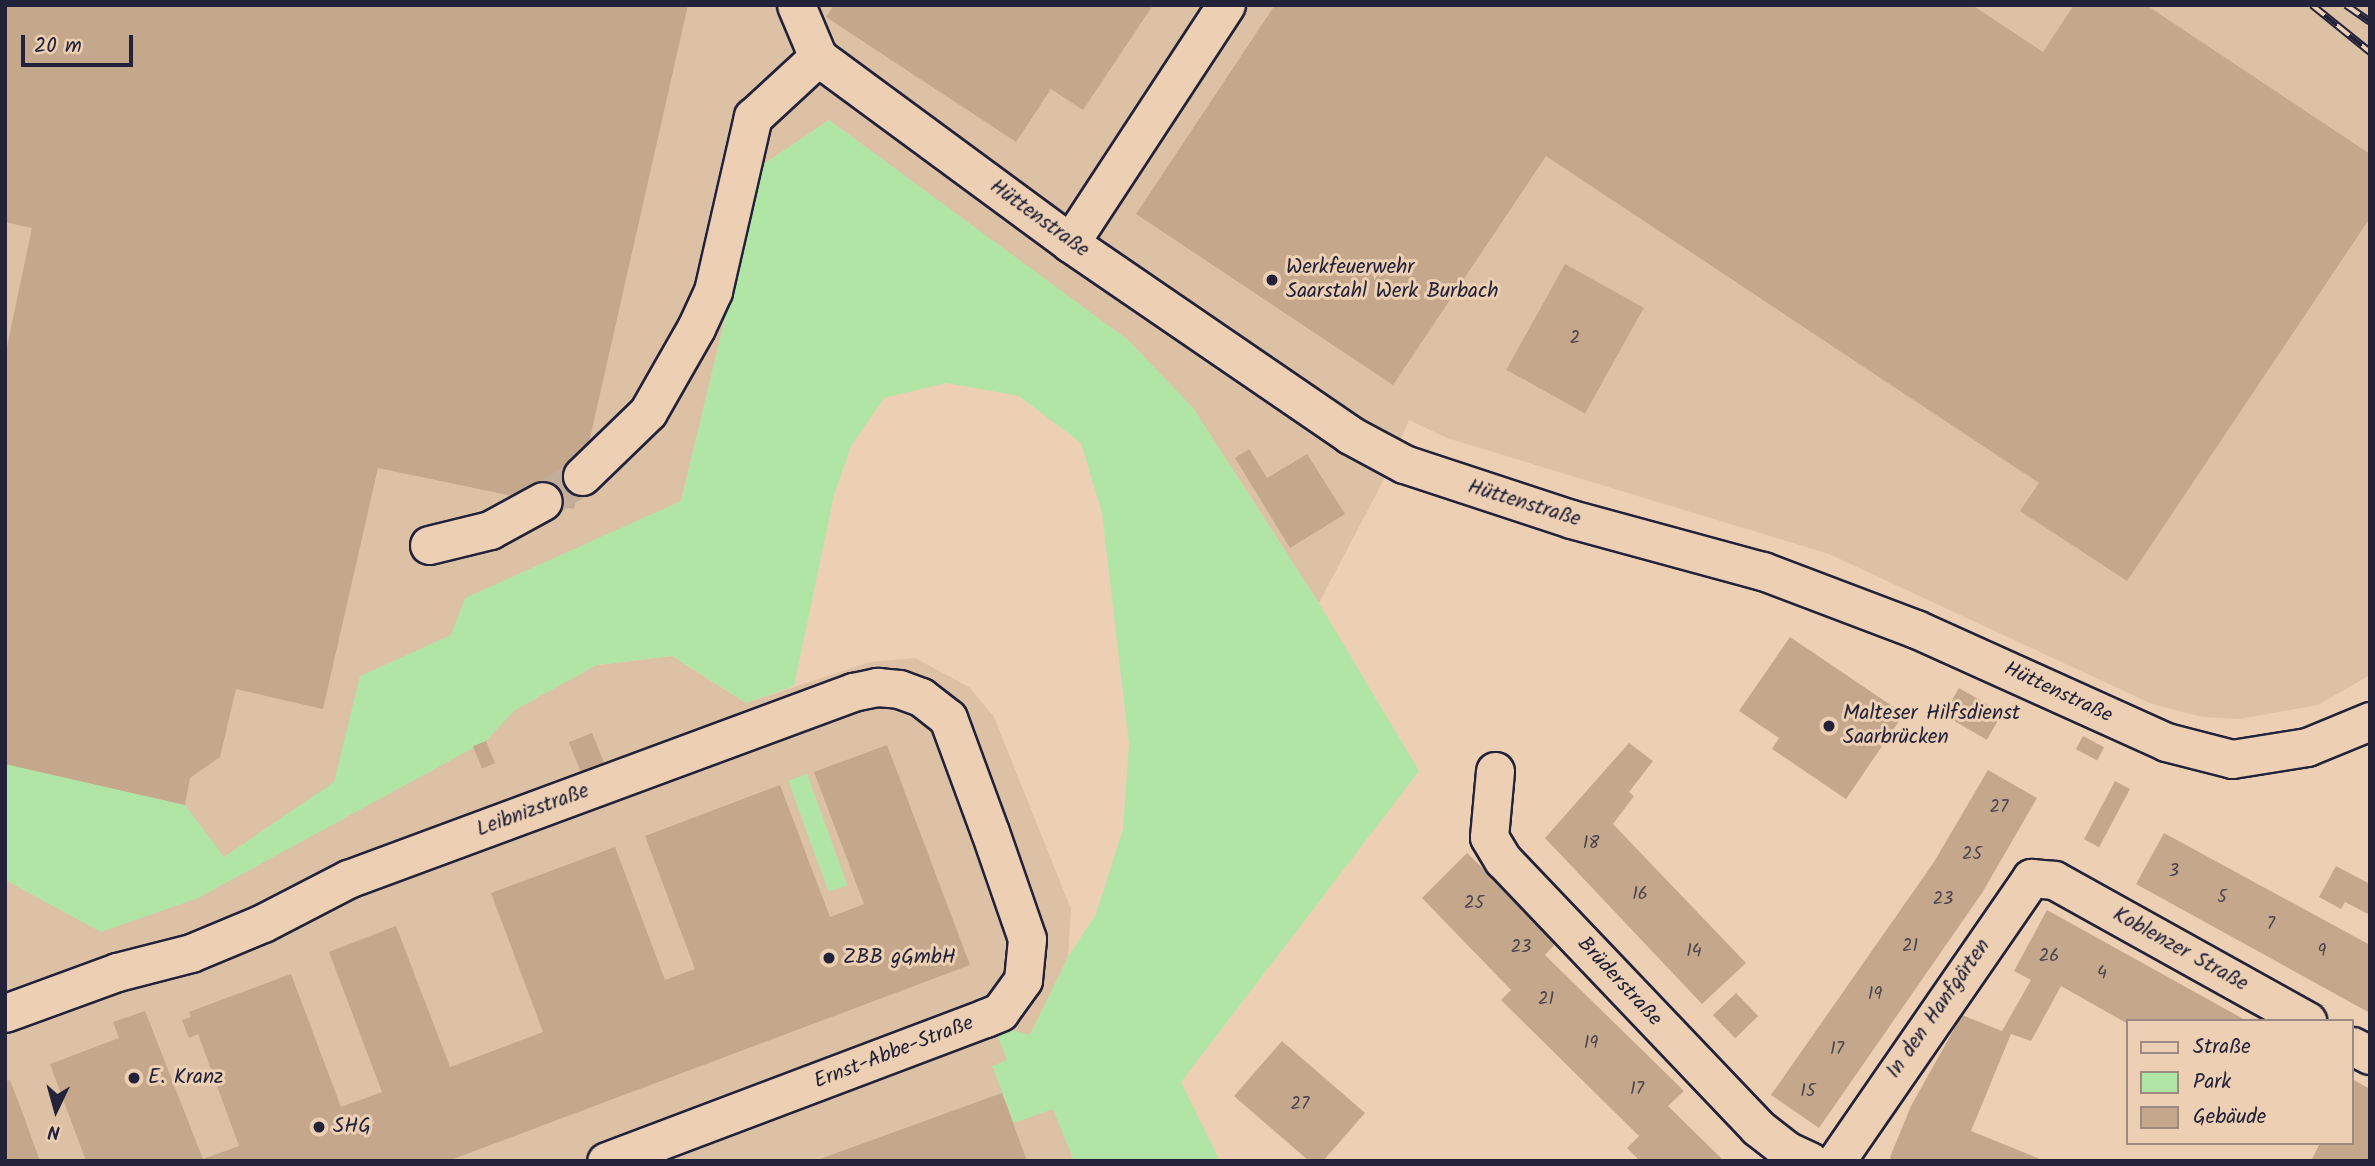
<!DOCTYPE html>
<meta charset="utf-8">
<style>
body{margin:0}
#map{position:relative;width:2375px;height:1166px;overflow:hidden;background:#edd0b3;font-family:Kalam,sans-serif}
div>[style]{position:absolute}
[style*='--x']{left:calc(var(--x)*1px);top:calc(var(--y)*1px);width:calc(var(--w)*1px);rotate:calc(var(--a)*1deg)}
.built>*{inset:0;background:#ddc1a5}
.green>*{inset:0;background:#b1e5a6;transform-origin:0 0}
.building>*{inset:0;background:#c5a88b;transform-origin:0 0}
.minor-tunnel>*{height:37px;margin-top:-18.5px;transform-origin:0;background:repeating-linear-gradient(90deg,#c4ad9b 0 37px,transparent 0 55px)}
.roads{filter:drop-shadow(2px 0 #22223b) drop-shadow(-2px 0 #22223b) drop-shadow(0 2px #22223b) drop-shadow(0 -2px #22223b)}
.minor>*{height:37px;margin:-18.5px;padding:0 18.5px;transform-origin:18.5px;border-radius:18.5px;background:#edd0b3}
.rail>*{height:8px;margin-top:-4px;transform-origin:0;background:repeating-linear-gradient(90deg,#edd0b3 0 16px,#22223b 0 32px);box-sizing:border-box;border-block:2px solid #22223b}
.dots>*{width:19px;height:19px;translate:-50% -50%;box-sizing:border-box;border:4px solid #edd0b3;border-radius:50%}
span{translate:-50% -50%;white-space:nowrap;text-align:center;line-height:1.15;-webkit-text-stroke:6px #edd0b3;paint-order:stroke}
.number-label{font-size:18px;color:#4b444f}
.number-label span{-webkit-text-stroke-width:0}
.street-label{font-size:21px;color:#22223b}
.poi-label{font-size:21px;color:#22223b}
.left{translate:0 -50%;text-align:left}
.frame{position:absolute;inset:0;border:7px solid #22223b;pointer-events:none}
.legend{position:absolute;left:2126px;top:1019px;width:228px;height:126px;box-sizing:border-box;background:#edd0b3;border:2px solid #9c8a83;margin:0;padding:9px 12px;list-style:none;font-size:21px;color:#22223b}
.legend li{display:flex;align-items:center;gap:14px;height:35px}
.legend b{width:35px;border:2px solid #9c8a83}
.north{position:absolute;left:21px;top:1075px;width:70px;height:70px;-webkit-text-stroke:5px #edd0b3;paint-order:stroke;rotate:185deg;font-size:19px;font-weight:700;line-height:28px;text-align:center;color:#22223b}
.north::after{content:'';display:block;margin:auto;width:24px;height:32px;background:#22223b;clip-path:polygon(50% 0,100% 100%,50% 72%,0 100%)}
.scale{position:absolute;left:21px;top:35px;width:112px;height:32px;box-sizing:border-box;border:4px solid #22223b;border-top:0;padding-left:9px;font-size:21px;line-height:24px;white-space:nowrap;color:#22223b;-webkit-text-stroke:5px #edd0b3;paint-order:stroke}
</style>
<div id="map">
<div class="built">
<i style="clip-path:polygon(5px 5px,2370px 5px,2370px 675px,2318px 705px,2239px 719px,2202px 717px,2152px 704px,1829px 554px,1447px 438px,1409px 420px,1382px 483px,1319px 603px,1193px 408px,1128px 341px,829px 120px,762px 166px,681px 501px,598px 665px,672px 656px,746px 703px,870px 662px,915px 658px,969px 687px,994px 717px,1071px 909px,1068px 957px,1030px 1035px,1074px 1161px,5px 1161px)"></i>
</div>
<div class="green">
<i style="clip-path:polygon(829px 120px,1128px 340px,1193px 408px,1319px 603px,1419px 771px,1181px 1082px,1220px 1161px,1074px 1161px,1053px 1109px,1014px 1123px,992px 1066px,1007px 1060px,997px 1035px,1012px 1030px,1030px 1035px,1068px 957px,1096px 914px,1123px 829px,1129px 744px,1102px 513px,1081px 443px,1019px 396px,946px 383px,884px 398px,851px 446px,834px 495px,794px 686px,746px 703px,672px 656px,597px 665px,515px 710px,486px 741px,198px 898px,101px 932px,5px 880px,5px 764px,185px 805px,224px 857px,334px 782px,360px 676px,451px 635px,465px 598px,681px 501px,762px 165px)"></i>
<i style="left:807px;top:774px;width:118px;height:20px;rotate:70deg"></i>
</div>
<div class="building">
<i style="clip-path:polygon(5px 5px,688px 5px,574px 509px,378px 468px,323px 709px,236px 689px,220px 757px,190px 778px,185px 805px,5px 764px,5px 356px,32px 228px,5px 222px)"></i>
<i style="clip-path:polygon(834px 5px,1153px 5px,1083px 110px,1051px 89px,1016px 142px,826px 17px)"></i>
<i style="clip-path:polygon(1275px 5px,1972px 5px,2043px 52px,2074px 5px,2146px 5px,2370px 154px,2370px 218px,2127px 581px,2020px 511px,2039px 483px,1546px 156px,1393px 385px,1136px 214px)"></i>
<i style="left:1565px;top:264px;width:90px;height:121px;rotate:29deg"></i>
<i style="clip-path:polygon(1249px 449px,1267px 478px,1307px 454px,1345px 514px,1290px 548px,1235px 458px)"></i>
<i style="clip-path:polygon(1790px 637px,1904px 714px,1846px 799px,1772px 749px,1779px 738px,1739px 711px)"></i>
<i style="left:1959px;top:688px;width:50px;height:31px;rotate:30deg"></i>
<i style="left:592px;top:733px;width:35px;height:25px;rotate:68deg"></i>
<i style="left:2083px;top:736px;width:24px;height:15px;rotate:28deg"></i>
<i style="left:486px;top:741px;width:24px;height:14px;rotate:68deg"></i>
<i style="clip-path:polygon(1629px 743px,1653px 761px,1629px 792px,1634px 796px,1613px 824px,1746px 963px,1702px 1004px,1545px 838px)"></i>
<i style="clip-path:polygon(887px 745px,970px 965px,448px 1161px,86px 1161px,50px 1064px,119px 1038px,113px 1022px,145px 1011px,203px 1159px,239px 1146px,198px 1034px,189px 1038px,182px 1020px,191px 1017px,189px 1012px,291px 974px,341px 1107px,382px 1092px,329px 952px,396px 926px,450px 1067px,543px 1032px,491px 893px,615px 847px,665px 980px,695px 969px,645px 836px,780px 785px,830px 917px,864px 904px,814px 772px)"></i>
<i style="clip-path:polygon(1988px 770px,2037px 798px,1982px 893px,1819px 1128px,1771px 1095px,1934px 862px)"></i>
<i style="left:2115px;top:781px;width:17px;height:66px;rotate:28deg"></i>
<i style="clip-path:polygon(2164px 833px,2370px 945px,2370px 1013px,2136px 884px)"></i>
<i style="clip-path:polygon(1467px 853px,1558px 941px,1545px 955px,1684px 1091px,1668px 1106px,1724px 1161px,1640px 1161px,1627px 1148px,1639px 1136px,1501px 1000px,1511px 990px,1422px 898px)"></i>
<i style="clip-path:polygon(2336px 866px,2370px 884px,2370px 915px,2345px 902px,2341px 909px,2319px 897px)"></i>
<i style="clip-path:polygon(2047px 910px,2247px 1021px,2128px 1021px,2128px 1024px,2061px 986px,2031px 1041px,2011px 1034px,1971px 1131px,2045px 1161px,1892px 1161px,1890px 1157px,1911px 1106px,1962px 1015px,2002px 1031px,2031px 980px,2014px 971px)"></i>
<i style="left:1736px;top:993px;width:32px;height:32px;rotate:46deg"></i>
<i style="clip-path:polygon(1282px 1041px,1365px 1113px,1323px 1161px,1309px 1161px,1234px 1096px)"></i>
<i style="clip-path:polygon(2352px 1079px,2370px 1089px,2370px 1161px,2311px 1161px,2320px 1143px,2352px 1143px)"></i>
<i style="clip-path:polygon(10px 1080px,20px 1106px,40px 1161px,5px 1161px,5px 1081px)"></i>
<i style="clip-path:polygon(1002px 1093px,1027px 1161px,817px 1161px,817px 1160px)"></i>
</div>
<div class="minor-tunnel">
<i style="--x:543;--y:501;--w:46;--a:-32.7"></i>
</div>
<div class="roads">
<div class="minor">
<i style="--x:796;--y:5;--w:56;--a:67.1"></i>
<i style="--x:818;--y:57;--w:313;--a:36.4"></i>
<i style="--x:1070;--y:243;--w:340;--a:34.4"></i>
<i style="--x:1350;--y:435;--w:61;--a:28.2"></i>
<i style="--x:1404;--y:464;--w:176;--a:18.2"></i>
<i style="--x:1571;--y:519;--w:199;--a:15.2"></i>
<i style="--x:1763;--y:571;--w:164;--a:20.8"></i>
<i style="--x:1916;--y:629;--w:274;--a:24.3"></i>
<i style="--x:2166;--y:742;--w:68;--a:14.4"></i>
<i style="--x:2232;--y:759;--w:76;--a:-9.1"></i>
<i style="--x:2307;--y:747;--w:68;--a:-22.4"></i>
<i style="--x:1070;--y:243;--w:285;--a:-56.8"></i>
<i style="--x:582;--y:476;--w:92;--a:-44.1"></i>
<i style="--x:648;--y:412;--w:97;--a:-60.3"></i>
<i style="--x:696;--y:328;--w:41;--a:-65.3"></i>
<i style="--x:713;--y:291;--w:179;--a:-77.1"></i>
<i style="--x:753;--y:117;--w:88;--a:-42.7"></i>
<i style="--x:429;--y:545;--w:63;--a:-13.8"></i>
<i style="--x:490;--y:530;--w:60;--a:-28.7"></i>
<i style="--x:1495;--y:771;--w:66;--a:95.2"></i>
<i style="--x:1489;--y:837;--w:27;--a:59"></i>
<i style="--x:1503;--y:860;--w:369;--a:46.4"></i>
<i style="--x:1757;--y:1127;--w:37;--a:38"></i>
<i style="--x:1786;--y:1150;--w:26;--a:25"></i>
<i style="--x:5;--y:1013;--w:119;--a:-20.1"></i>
<i style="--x:117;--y:972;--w:76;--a:-14.4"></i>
<i style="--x:191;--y:953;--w:78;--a:-22.6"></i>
<i style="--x:263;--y:923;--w:96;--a:-27.4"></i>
<i style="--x:348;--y:879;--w:539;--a:-20.32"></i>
<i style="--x:853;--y:692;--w:25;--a:-12"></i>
<i style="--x:877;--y:687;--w:22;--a:5"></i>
<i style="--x:899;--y:689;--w:23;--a:20"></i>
<i style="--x:921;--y:697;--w:34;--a:38"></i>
<i style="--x:948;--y:718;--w:121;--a:69.8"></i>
<i style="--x:990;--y:832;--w:113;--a:70.9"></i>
<i style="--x:1027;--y:939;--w:41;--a:95.6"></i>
<i style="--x:1023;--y:980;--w:39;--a:126"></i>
<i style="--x:1000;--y:1012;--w:16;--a:158"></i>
<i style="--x:985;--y:1018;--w:405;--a:159.3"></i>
<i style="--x:2352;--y:1046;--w:20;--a:27"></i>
<i style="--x:1836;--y:1161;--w:344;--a:-55.4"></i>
<i style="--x:2031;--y:878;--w:23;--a:5"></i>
<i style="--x:2054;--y:880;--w:290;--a:29.1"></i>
</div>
</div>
<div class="rail">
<i style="--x:2312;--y:5;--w:75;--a:39"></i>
<i style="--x:2346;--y:5;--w:29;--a:35"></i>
</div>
<div class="dots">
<i style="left:1272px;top:280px;background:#22223b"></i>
<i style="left:1829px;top:726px;background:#22223b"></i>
<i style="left:829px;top:958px;background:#22223b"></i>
<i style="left:134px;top:1078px;background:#22223b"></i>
<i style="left:319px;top:1127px;background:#22223b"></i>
</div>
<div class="number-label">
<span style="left:1575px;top:339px">2</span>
<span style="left:1999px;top:808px">27</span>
<span style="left:1591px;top:844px">18</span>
<span style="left:1972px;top:855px">25</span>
<span style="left:2174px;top:872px">3</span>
<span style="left:1640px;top:895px">16</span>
<span style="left:2222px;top:898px">5</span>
<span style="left:1943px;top:900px">23</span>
<span style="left:1474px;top:904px">25</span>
<span style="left:2271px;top:925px">7</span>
<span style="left:1910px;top:947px">21</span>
<span style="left:1521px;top:948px">23</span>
<span style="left:1694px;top:952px">14</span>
<span style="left:2322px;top:952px">9</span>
<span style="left:2049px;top:957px">26</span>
<span style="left:2102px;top:974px">4</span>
<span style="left:1875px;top:995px">19</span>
<span style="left:1546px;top:1000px">21</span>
<span style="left:1591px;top:1044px">19</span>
<span style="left:1837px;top:1050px">17</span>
<span style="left:1637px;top:1090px">17</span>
<span style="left:1808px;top:1092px">15</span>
<span style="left:1300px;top:1105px">27</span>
</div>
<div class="street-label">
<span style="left:1039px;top:219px;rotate:36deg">Hüttenstraße</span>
<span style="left:1524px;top:504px;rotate:17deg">Hüttenstraße</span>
<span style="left:2058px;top:693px;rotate:25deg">Hüttenstraße</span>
<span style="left:533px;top:811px;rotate:-20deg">Leibnizstraße</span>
<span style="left:2180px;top:950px;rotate:29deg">Koblenzer Straße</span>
<span style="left:1619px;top:982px;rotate:47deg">Brüderstraße</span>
<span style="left:1939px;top:1009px;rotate:-55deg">In den Hanfgärten</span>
<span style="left:894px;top:1053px;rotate:-21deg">Ernst-Abbe-Straße</span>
</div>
<div class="poi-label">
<span class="left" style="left:1286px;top:280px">Werkfeuerwehr<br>Saarstahl Werk Burbach</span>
<span class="left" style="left:1843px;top:726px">Malteser Hilfsdienst<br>Saarbrücken</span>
<span class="left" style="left:843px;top:958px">ZBB gGmbH</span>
<span class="left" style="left:148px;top:1078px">E. Kranz</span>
<span class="left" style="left:333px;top:1127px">SHG</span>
</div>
<div class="frame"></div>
<ul class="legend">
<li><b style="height:9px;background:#edd0b3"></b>Straße</li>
<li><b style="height:19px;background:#b1e5a6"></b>Park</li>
<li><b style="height:19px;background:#c5a88b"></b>Gebäude</li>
</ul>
<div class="north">N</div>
<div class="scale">20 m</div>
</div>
